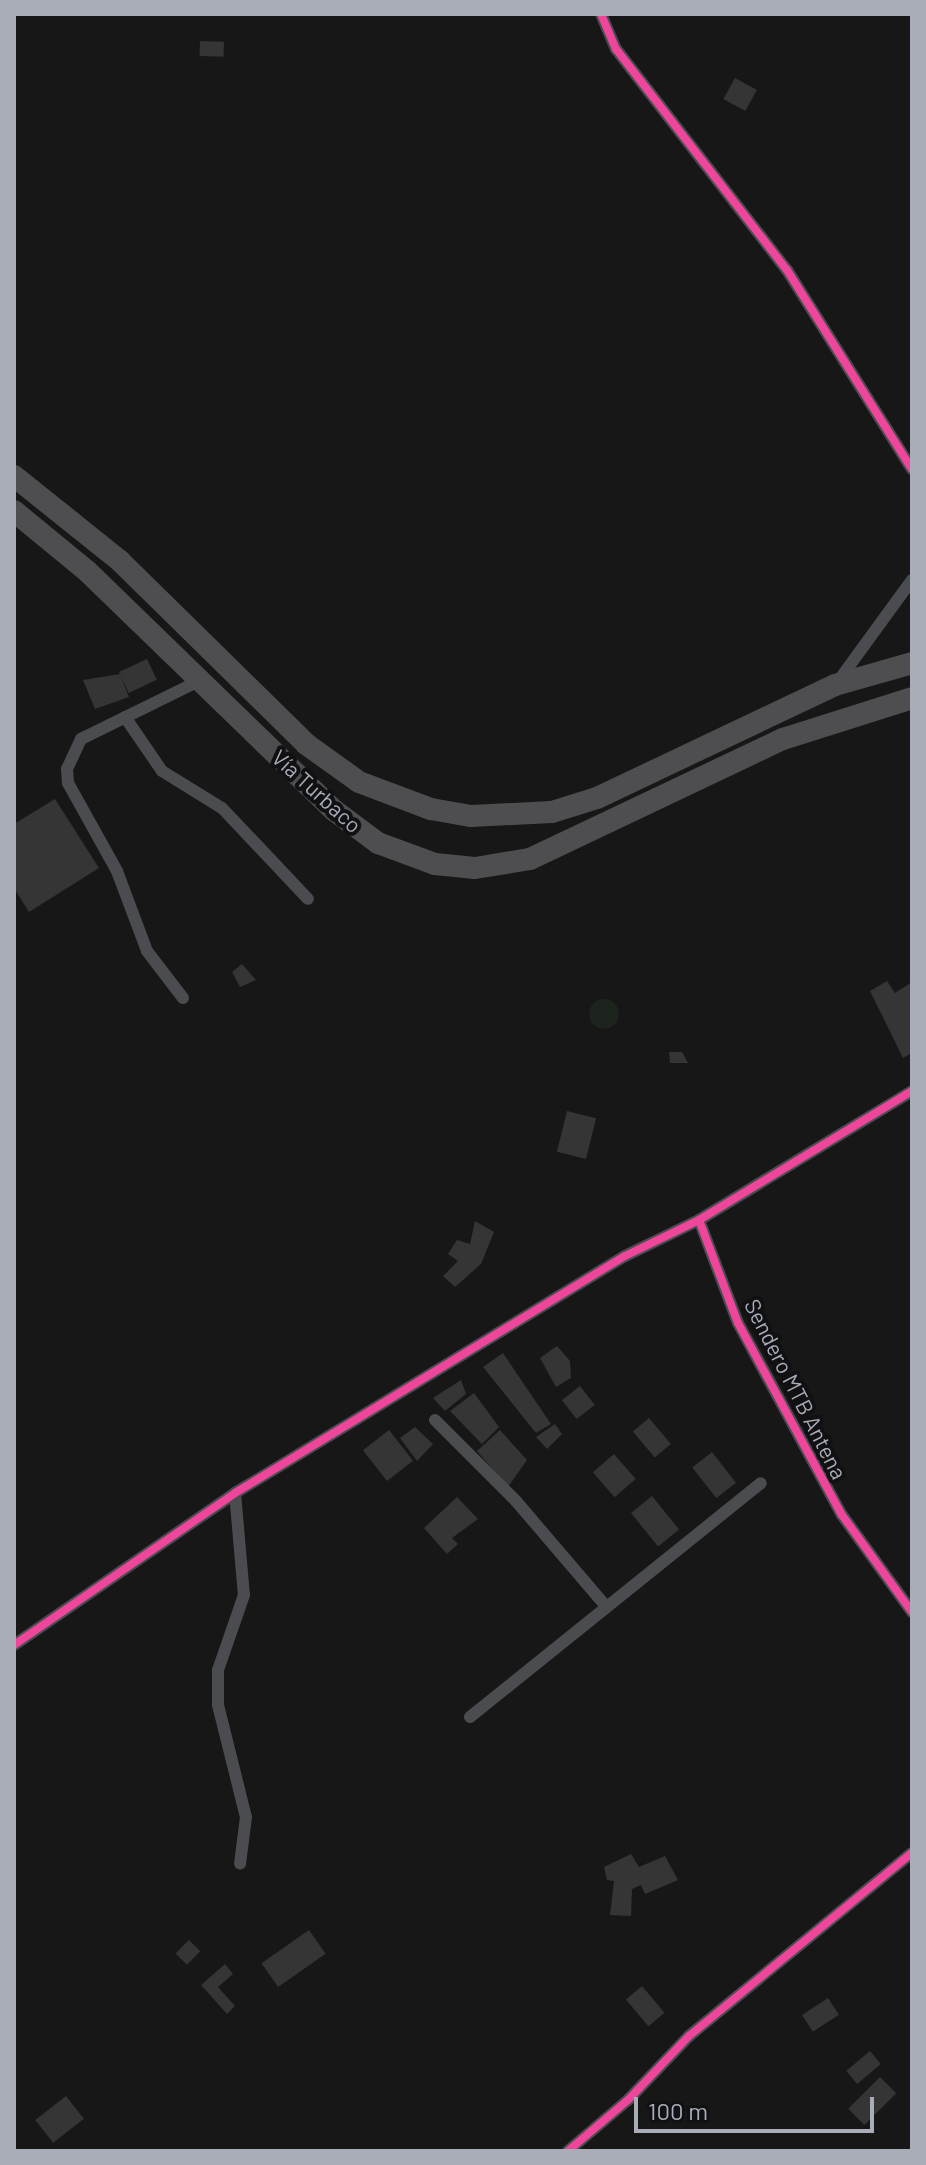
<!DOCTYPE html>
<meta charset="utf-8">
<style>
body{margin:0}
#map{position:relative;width:926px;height:2165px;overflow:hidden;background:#171717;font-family:Barlow,sans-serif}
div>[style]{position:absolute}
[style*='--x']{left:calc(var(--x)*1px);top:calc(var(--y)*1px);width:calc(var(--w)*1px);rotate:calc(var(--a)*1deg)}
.green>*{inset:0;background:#1d241e}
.round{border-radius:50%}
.building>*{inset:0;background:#353536;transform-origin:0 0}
.street>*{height:12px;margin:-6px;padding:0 6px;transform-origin:6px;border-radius:6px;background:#4b4c50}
.highway>*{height:22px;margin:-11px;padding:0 11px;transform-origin:11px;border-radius:11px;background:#4e4e51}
.cycleway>*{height:8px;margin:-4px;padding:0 4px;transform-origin:4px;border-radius:4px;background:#ed469a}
span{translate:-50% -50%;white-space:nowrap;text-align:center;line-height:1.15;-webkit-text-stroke:8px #111113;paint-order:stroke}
.street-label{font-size:22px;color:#a8adb8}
.frame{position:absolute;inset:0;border:16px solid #a8adb8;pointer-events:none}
.scale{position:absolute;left:634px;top:2097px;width:240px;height:36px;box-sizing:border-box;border:4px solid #a8adb8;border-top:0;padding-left:10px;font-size:24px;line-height:28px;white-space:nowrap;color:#a8adb8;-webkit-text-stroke:6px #111113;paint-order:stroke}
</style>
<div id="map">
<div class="green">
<i class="round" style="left:589px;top:999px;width:30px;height:30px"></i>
</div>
<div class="building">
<i style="left:200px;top:41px;width:24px;height:15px;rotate:2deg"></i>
<i style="left:735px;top:78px;width:25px;height:24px;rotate:29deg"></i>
<i style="left:147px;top:659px;width:23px;height:31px;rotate:65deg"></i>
<i style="clip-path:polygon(120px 674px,129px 697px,95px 709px,83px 680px)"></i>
<i style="clip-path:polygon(55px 799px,99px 868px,29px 912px,14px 888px,14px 824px)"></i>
<i style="clip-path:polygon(242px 964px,256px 980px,240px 987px,232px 972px)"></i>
<i style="clip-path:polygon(887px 981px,895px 993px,912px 982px,912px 1053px,903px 1058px,870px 991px)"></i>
<i style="clip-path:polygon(669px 1052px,682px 1052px,688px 1063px,670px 1063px)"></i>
<i style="left:567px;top:1111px;width:30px;height:42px;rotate:14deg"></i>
<i style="clip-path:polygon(475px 1221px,494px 1232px,481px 1264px,455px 1287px,443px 1276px,458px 1261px,448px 1254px,457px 1240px,470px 1244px)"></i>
<i style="clip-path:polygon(557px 1346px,570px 1361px,571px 1378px,556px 1387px,540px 1358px)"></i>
<i style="clip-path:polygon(503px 1353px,551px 1424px,536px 1433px,483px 1367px)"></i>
<i style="clip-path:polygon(461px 1380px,466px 1394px,445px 1411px,433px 1398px)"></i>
<i style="left:580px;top:1386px;width:24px;height:23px;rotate:52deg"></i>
<i style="clip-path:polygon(474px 1393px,499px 1427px,482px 1444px,450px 1411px)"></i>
<i style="left:649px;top:1418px;width:34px;height:21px;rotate:50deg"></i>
<i style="clip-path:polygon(555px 1424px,562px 1434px,547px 1449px,536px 1437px)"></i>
<i style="clip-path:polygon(415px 1427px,433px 1444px,417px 1461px,400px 1438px)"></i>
<i style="left:389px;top:1430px;width:39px;height:33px;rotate:52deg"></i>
<i style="clip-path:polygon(500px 1430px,527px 1460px,508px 1487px,477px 1451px)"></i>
<i style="left:712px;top:1452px;width:39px;height:25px;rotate:52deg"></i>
<i style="left:614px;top:1454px;width:33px;height:28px;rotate:49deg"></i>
<i style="left:652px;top:1496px;width:43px;height:27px;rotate:51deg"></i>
<i style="clip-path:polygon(457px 1497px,478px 1519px,452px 1538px,458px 1544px,447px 1554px,424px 1528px)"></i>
<i style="clip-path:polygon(631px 1854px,639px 1867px,665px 1856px,678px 1880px,645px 1894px,641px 1885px,632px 1889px,631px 1916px,610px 1915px,614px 1881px,607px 1880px,604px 1867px)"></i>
<i style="left:309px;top:1930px;width:29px;height:58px;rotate:55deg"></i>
<i style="left:189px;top:1940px;width:16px;height:19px;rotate:45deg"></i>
<i style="clip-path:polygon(225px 1964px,233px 1974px,218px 1987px,235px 2006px,227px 2014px,201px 1985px)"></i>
<i style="left:642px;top:1986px;width:35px;height:21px;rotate:50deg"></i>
<i style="left:828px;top:1998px;width:20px;height:31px;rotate:57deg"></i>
<i style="left:870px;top:2051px;width:17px;height:31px;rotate:50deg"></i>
<i style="left:880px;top:2077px;width:23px;height:45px;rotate:45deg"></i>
<i style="left:66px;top:2096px;width:29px;height:39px;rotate:52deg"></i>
</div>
<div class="street">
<i style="--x:601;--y:14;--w:38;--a:67"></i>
<i style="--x:616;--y:49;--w:279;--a:52.3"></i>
<i style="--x:787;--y:270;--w:235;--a:57.9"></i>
<i style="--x:839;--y:680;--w:124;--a:-53.9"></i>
<i style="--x:125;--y:717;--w:65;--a:55.6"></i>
<i style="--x:162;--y:771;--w:70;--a:31.7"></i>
<i style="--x:222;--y:808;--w:125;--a:46.6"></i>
<i style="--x:183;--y:998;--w:59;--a:-127.5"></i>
<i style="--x:147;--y:951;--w:85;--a:-110.6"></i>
<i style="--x:117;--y:871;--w:101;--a:-119.1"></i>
<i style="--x:68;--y:783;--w:14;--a:-94"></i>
<i style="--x:67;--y:769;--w:33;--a:-65"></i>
<i style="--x:81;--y:739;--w:131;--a:-26.2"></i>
<i style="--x:699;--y:1220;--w:110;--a:69.3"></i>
<i style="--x:738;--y:1323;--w:218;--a:61.6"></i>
<i style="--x:842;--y:1515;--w:120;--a:54.2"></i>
<i style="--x:435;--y:1420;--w:115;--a:45"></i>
<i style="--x:516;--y:1501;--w:135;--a:49.5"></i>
<i style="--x:235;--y:1493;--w:102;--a:85"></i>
<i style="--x:244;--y:1595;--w:79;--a:109.1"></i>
<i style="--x:218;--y:1670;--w:35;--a:90"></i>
<i style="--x:218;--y:1705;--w:115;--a:76"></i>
<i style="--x:246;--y:1817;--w:47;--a:97.3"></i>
<i style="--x:14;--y:1645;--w:268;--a:-34.5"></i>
<i style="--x:235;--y:1493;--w:456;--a:-31.3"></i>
<i style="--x:625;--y:1256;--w:82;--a:-25.9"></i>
<i style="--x:699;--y:1220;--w:249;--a:-31.2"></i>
<i style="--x:470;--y:1717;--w:373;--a:-38.8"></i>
<i style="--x:568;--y:2151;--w:79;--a:-40.4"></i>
<i style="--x:628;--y:2100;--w:88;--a:-46.4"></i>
<i style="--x:689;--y:2036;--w:288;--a:-39.4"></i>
</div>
<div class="highway">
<i style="--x:14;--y:476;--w:136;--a:38.7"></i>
<i style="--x:120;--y:561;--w:261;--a:44.5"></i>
<i style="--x:306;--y:744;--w:65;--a:35.6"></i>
<i style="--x:359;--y:782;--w:77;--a:20.6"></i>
<i style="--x:431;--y:809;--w:41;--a:9.9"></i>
<i style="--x:471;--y:816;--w:81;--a:-2.8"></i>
<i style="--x:552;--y:812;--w:47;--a:-17.3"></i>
<i style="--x:597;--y:798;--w:263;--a:-25.4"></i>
<i style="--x:835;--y:685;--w:80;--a:-15.9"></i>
<i style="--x:14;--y:511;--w:94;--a:39.4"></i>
<i style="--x:87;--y:571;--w:345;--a:44.1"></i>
<i style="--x:335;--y:811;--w:54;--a:36.7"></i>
<i style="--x:378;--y:843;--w:61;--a:20.2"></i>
<i style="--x:435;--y:864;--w:40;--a:5.7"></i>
<i style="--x:475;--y:868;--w:56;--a:-9.3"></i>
<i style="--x:530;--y:859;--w:280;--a:-25.4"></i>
<i style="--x:783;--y:739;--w:135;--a:-17.6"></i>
</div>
<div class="cycleway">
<i style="--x:601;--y:14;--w:38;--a:67"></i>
<i style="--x:616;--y:49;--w:279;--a:52.3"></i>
<i style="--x:787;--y:270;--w:235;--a:57.9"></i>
<i style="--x:699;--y:1220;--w:110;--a:69.3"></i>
<i style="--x:738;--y:1323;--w:218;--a:61.6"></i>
<i style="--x:842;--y:1515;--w:120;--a:54.2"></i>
<i style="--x:14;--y:1645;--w:268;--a:-34.5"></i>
<i style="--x:235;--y:1493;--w:456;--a:-31.3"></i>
<i style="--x:625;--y:1256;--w:82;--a:-25.9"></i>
<i style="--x:699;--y:1220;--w:249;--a:-31.2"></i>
<i style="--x:568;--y:2151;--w:79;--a:-40.4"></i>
<i style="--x:628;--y:2100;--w:88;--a:-46.4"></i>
<i style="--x:689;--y:2036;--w:288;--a:-39.4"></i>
</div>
<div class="street-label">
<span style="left:317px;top:791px;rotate:42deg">Vía Turbaco</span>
<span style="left:796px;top:1389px;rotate:63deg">Sendero MTB Antena</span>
</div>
<div class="frame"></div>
<div class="scale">100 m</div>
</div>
